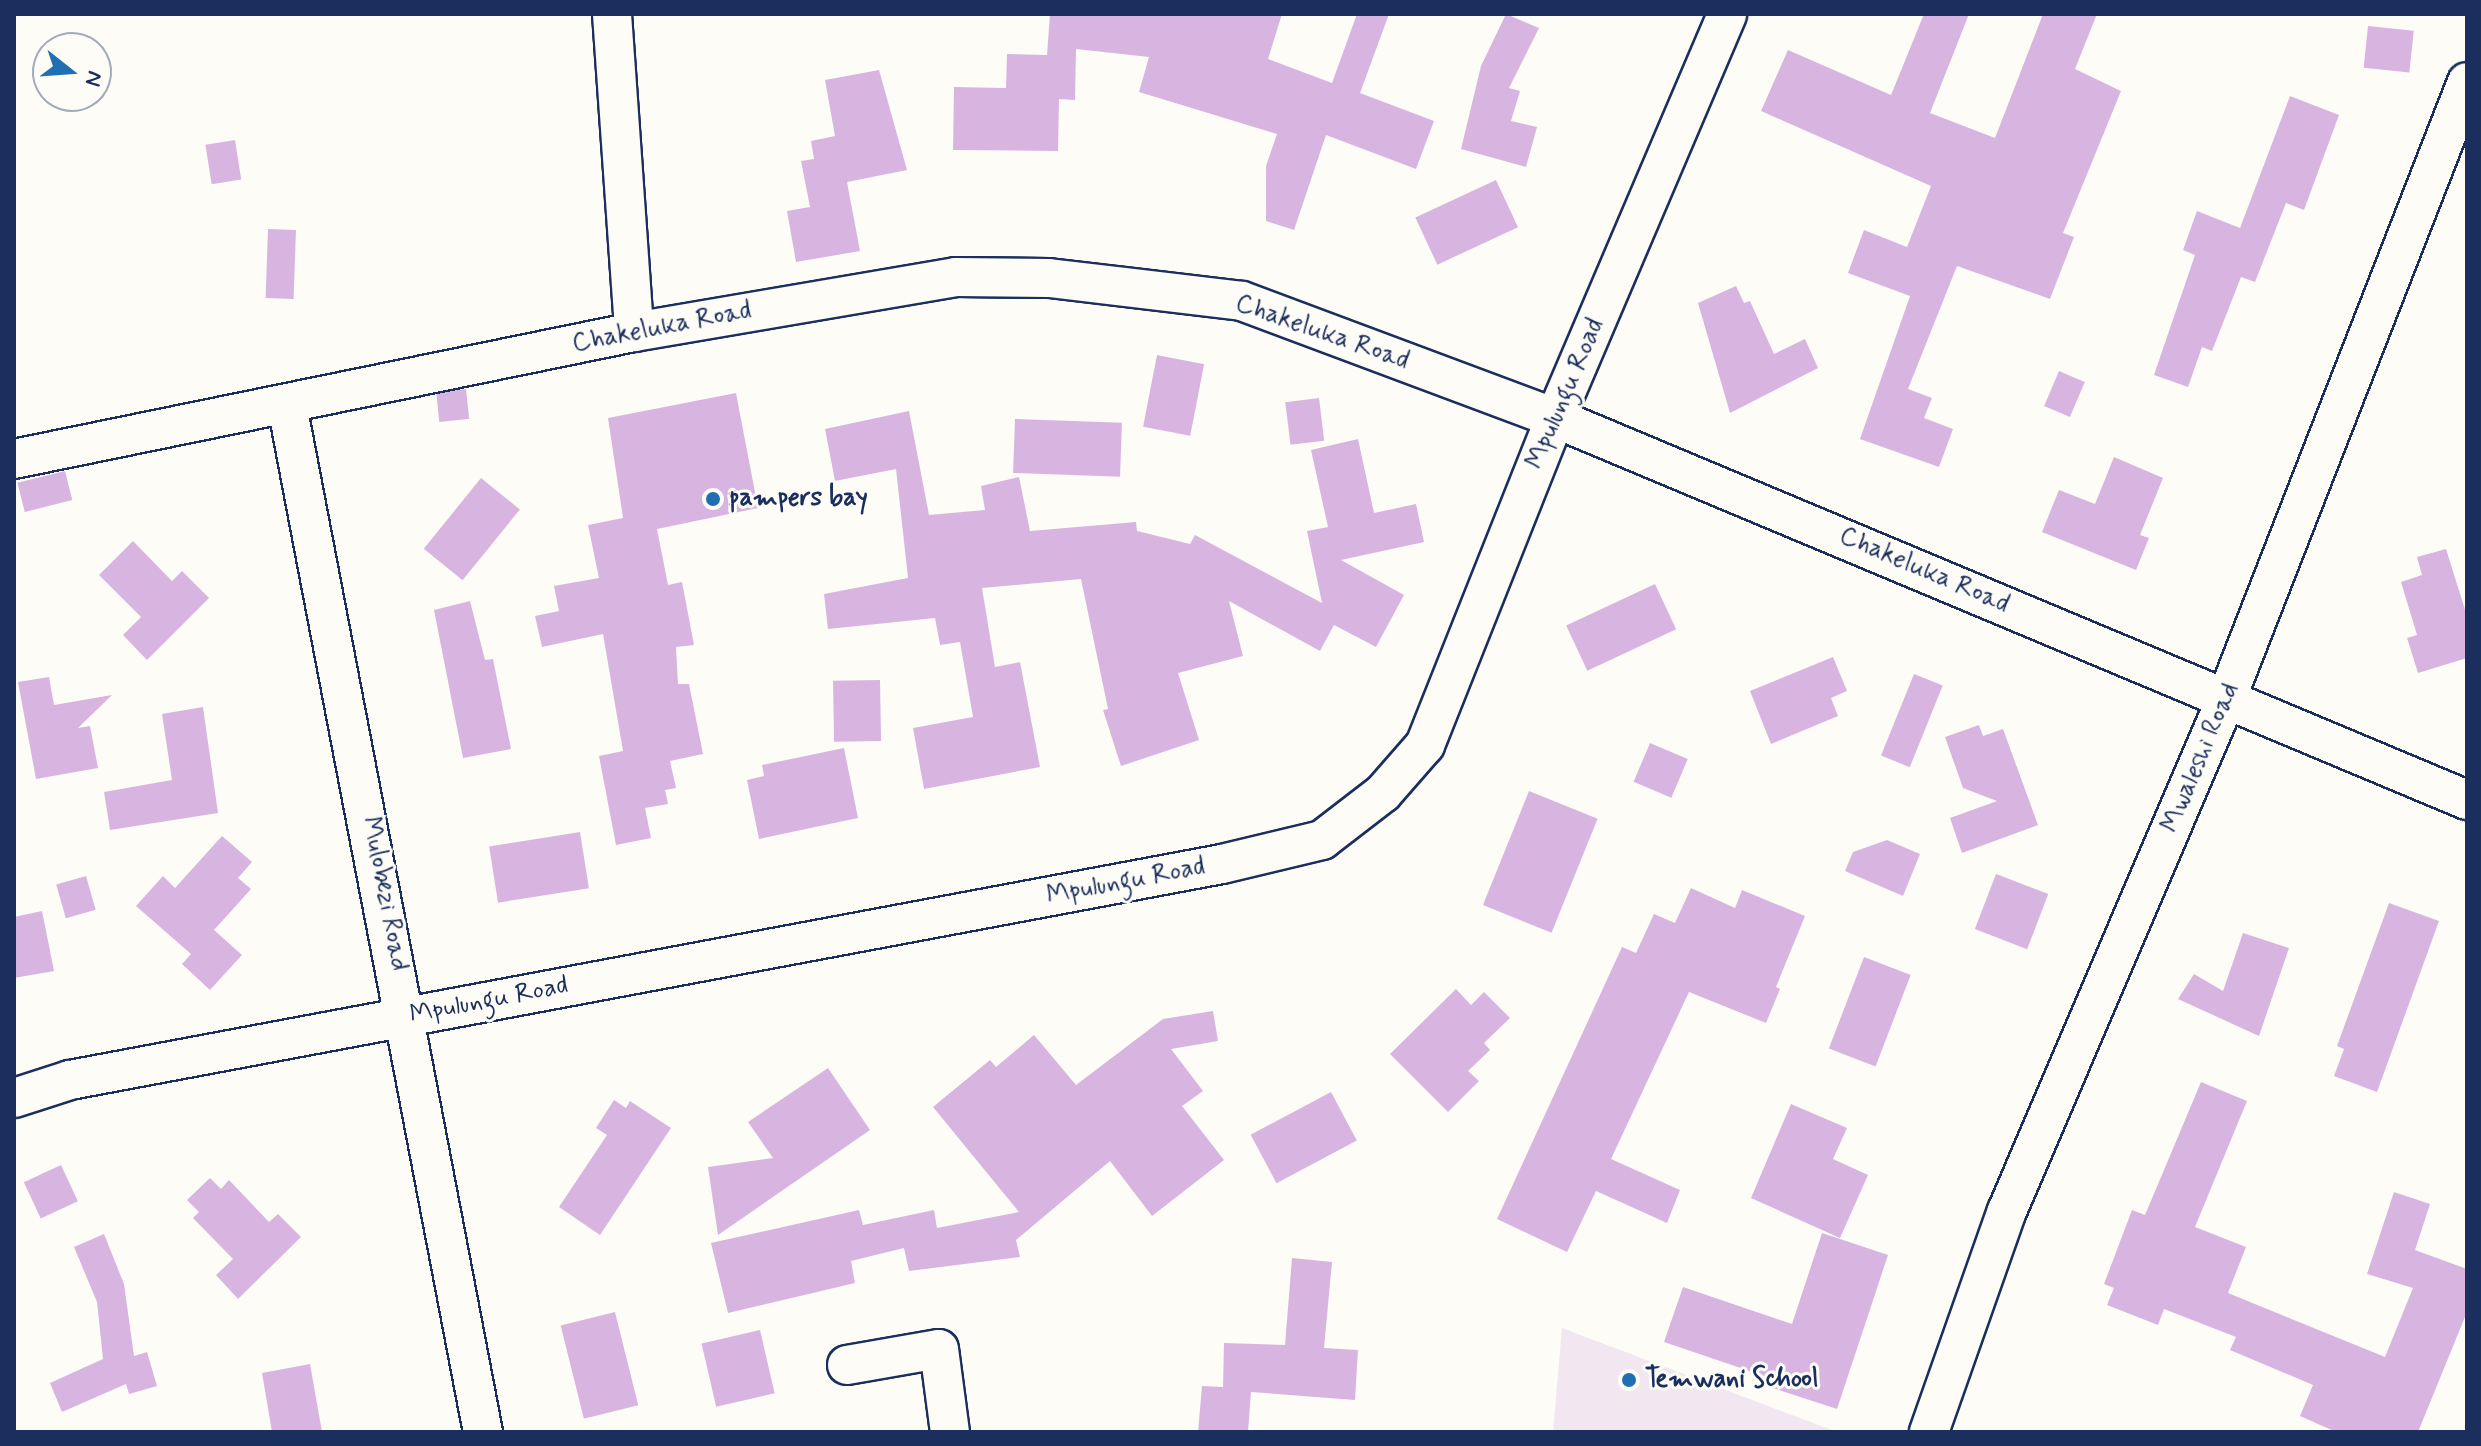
<!DOCTYPE html>
<style>
body{margin:0}
#map{position:relative;width:2481px;height:1446px;overflow:hidden;background:#fdfcf7;font-family:Mynerve,sans-serif}
div>[style]{position:absolute}
[style*='--x']{left:calc(var(--x)*1px);top:calc(var(--y)*1px);width:calc(var(--w)*1px);rotate:calc(var(--a)*1deg)}
.built>*{inset:0;background:#f2e7f0}
.building>*{inset:0;background:#d8b5e1;transform-origin:0 0}
.roads{filter:drop-shadow(2px 0 #1b2f5e) drop-shadow(-2px 0 #1b2f5e) drop-shadow(0 2px #1b2f5e) drop-shadow(0 -2px #1b2f5e)}
.minor>*{height:38px;margin:-19px;padding:0 19px;transform-origin:19px;border-radius:19px;background:#fdfcf7}
.dots>*{width:22px;height:22px;translate:-50% -50%;box-sizing:border-box;border:4px solid #fdfcf7;border-radius:50%}
span{translate:-50% -50%;white-space:nowrap;text-align:center;line-height:1.15;-webkit-text-stroke:6px #fdfcf7;paint-order:stroke}
.street-label{font-size:26px;color:#1b2f5e}
.poi-label{font-size:26px;color:#1b2f5e;font-weight:700}
.left{translate:0 -50%;text-align:left}
.frame{position:absolute;inset:0;border:16px solid #1b2f5e;pointer-events:none}
.north{position:absolute;left:32px;top:32px;width:80px;height:80px;box-sizing:border-box;background:#fdfcf7;border:2px solid #a3aaba;border-radius:50%;rotate:107deg;font-size:22px;font-weight:700;line-height:32px;text-align:center;color:#1b2f5e}
.north::after{content:'';display:block;margin:auto;width:28px;height:36px;background:#1f6fb2;clip-path:polygon(50% 0,100% 100%,50% 72%,0 100%)}
</style>
<div id="map">
<div class="built">
<i style="clip-path:polygon(1562px 1328px,1837px 1432px,1553px 1432px)"></i>
</div>
<div class="building">
<i style="clip-path:polygon(1050px 14px,1282px 14px,1268px 59px,1332px 83px,1357px 14px,1389px 14px,1360px 93px,1434px 121px,1416px 169px,1326px 135px,1294px 230px,1266px 221px,1266px 166px,1277px 134px,1139px 92px,1149px 57px,1076px 49px,1075px 100px,1059px 99px,1058px 151px,953px 150px,954px 87px,1006px 88px,1007px 54px,1047px 55px)"></i>
<i style="clip-path:polygon(1506px 14px,1539px 28px,1509px 88px,1520px 91px,1511px 121px,1537px 127px,1526px 167px,1461px 149px,1481px 66px)"></i>
<i style="clip-path:polygon(1924px 14px,1969px 14px,1930px 113px,1995px 138px,2043px 14px,2097px 14px,2075px 69px,2121px 91px,2063px 233px,2074px 237px,2050px 299px,1957px 266px,1908px 389px,1932px 398px,1924px 418px,1953px 429px,1939px 467px,1860px 439px,1910px 296px,1848px 273px,1864px 230px,1907px 247px,1931px 186px,1761px 111px,1788px 50px,1891px 95px)"></i>
<i style="left:2368px;top:26px;width:46px;height:42px;rotate:6deg"></i>
<i style="clip-path:polygon(879px 70px,907px 170px,847px 182px,860px 251px,796px 262px,787px 211px,810px 207px,801px 161px,814px 159px,811px 141px,835px 136px,825px 80px)"></i>
<i style="clip-path:polygon(2290px 96px,2339px 115px,2304px 210px,2286px 203px,2255px 282px,2241px 277px,2212px 351px,2202px 347px,2188px 387px,2154px 375px,2195px 255px,2183px 250px,2197px 211px,2240px 228px)"></i>
<i style="left:235px;top:140px;width:40px;height:30px;rotate:81deg"></i>
<i style="left:1496px;top:180px;width:52px;height:89px;rotate:65deg"></i>
<i style="left:268px;top:229px;width:28px;height:69px;rotate:2deg"></i>
<i style="clip-path:polygon(1736px 286px,1744px 303px,1750px 301px,1774px 354px,1805px 339px,1818px 368px,1730px 413px,1698px 303px)"></i>
<i style="left:1157px;top:355px;width:48px;height:73px;rotate:11deg"></i>
<i style="left:2059px;top:371px;width:28px;height:38px;rotate:23deg"></i>
<i style="left:466px;top:389px;width:30px;height:30px;rotate:84deg"></i>
<i style="clip-path:polygon(736px 393px,758px 508px,657px 529px,668px 585px,682px 582px,694px 645px,676px 647px,678px 684px,689px 684px,703px 754px,670px 761px,676px 788px,665px 790px,668px 804px,645px 808px,651px 838px,616px 845px,599px 756px,623px 751px,603px 634px,542px 647px,535px 616px,559px 611px,554px 586px,599px 578px,588px 525px,623px 518px,608px 418px)"></i>
<i style="left:1319px;top:398px;width:43px;height:34px;rotate:83deg"></i>
<i style="clip-path:polygon(909px 411px,929px 515px,985px 510px,981px 486px,1019px 477px,1030px 531px,1136px 522px,1137px 531px,1190px 544px,1195px 535px,1322px 603px,1307px 531px,1328px 527px,1311px 450px,1358px 439px,1374px 513px,1416px 504px,1424px 542px,1341px 560px,1404px 595px,1376px 647px,1334px 625px,1320px 651px,1229px 601px,1243px 656px,1178px 673px,1199px 740px,1121px 766px,1103px 710px,1108px 709px,1081px 579px,982px 588px,995px 667px,1020px 662px,1040px 767px,924px 789px,913px 728px,973px 717px,960px 642px,940px 645px,935px 618px,828px 629px,824px 594px,908px 578px,896px 469px,835px 481px,825px 429px)"></i>
<i style="left:1015px;top:419px;width:107px;height:54px;rotate:2deg"></i>
<i style="clip-path:polygon(2114px 457px,2163px 478px,2140px 535px,2149px 538px,2136px 570px,2042px 532px,2059px 490px,2095px 504px)"></i>
<i style="left:65px;top:471px;width:30px;height:49px;rotate:76deg"></i>
<i style="left:481px;top:478px;width:50px;height:91px;rotate:39deg"></i>
<i style="clip-path:polygon(133px 541px,172px 581px,182px 571px,209px 598px,147px 660px,123px 635px,141px 617px,99px 575px)"></i>
<i style="clip-path:polygon(2446px 549px,2467px 616px,2467px 658px,2418px 673px,2407px 638px,2417px 635px,2401px 582px,2422px 575px,2417px 557px)"></i>
<i style="left:1655px;top:584px;width:50px;height:98px;rotate:65deg"></i>
<i style="clip-path:polygon(470px 601px,485px 660px,493px 659px,511px 749px,463px 758px,434px 610px)"></i>
<i style="clip-path:polygon(1833px 657px,1847px 691px,1831px 698px,1838px 716px,1771px 744px,1750px 691px)"></i>
<i style="left:1914px;top:674px;width:31px;height:88px;rotate:22deg"></i>
<i style="clip-path:polygon(49px 677px,54px 705px,112px 695px,78px 728px,90px 726px,98px 768px,36px 779px,18px 682px)"></i>
<i style="left:880px;top:680px;width:61px;height:47px;rotate:89deg"></i>
<i style="clip-path:polygon(203px 707px,218px 813px,110px 830px,104px 792px,172px 780px,162px 714px)"></i>
<i style="clip-path:polygon(1979px 725px,1983px 736px,2003px 729px,2038px 825px,1962px 853px,1950px 818px,1997px 801px,1963px 788px,1945px 737px)"></i>
<i style="left:1650px;top:743px;width:41px;height:42px;rotate:23deg"></i>
<i style="clip-path:polygon(844px 748px,858px 818px,759px 839px,747px 780px,764px 776px,762px 765px)"></i>
<i style="left:1529px;top:791px;width:74px;height:123px;rotate:22deg"></i>
<i style="left:580px;top:832px;width:57px;height:92px;rotate:81deg"></i>
<i style="clip-path:polygon(222px 836px,252px 862px,238px 878px,251px 889px,214px 930px,242px 955px,210px 990px,182px 964px,191px 954px,136px 906px,163px 876px,175px 888px)"></i>
<i style="clip-path:polygon(1887px 840px,1920px 854px,1903px 896px,1845px 871px,1853px 852px)"></i>
<i style="left:1996px;top:874px;width:56px;height:59px;rotate:21deg"></i>
<i style="left:86px;top:876px;width:35px;height:31px;rotate:74deg"></i>
<i style="clip-path:polygon(1691px 888px,1735px 908px,1742px 890px,1805px 916px,1776px 987px,1780px 989px,1766px 1023px,1689px 992px,1611px 1159px,1680px 1190px,1667px 1223px,1596px 1191px,1567px 1252px,1497px 1219px,1622px 947px,1636px 953px,1654px 914px,1675px 923px)"></i>
<i style="clip-path:polygon(2389px 903px,2439px 921px,2377px 1092px,2334px 1076px,2344px 1049px,2337px 1046px)"></i>
<i style="clip-path:polygon(42px 911px,54px 971px,14px 978px,14px 917px)"></i>
<i style="clip-path:polygon(2243px 933px,2289px 948px,2259px 1036px,2178px 999px,2194px 974px,2223px 991px)"></i>
<i style="left:1864px;top:957px;width:50px;height:98px;rotate:21deg"></i>
<i style="clip-path:polygon(1456px 989px,1471px 1005px,1484px 992px,1510px 1018px,1484px 1043px,1490px 1050px,1468px 1071px,1479px 1081px,1448px 1112px,1390px 1054px)"></i>
<i style="clip-path:polygon(1213px 1011px,1218px 1041px,1171px 1049px,1203px 1091px,1182px 1106px,1224px 1160px,1152px 1216px,1110px 1161px,1016px 1240px,1020px 1257px,909px 1271px,904px 1248px,851px 1261px,855px 1283px,728px 1313px,711px 1243px,859px 1210px,863px 1225px,934px 1210px,937px 1228px,1019px 1212px,933px 1107px,990px 1060px,996px 1067px,1034px 1035px,1076px 1085px,1163px 1019px)"></i>
<i style="clip-path:polygon(828px 1068px,870px 1130px,718px 1235px,708px 1167px,773px 1158px,748px 1122px)"></i>
<i style="clip-path:polygon(2201px 1082px,2247px 1101px,2195px 1227px,2246px 1247px,2228px 1293px,2385px 1357px,2413px 1288px,2367px 1274px,2394px 1192px,2430px 1204px,2415px 1250px,2467px 1269px,2467px 1312px,2418px 1432px,2336px 1432px,2300px 1416px,2313px 1385px,2230px 1350px,2236px 1337px,2164px 1309px,2158px 1325px,2107px 1305px,2114px 1288px,2104px 1284px,2132px 1210px,2145px 1215px)"></i>
<i style="left:1331px;top:1092px;width:55px;height:91px;rotate:62deg"></i>
<i style="clip-path:polygon(614px 1100px,626px 1108px,630px 1101px,671px 1128px,600px 1235px,559px 1207px,607px 1135px,596px 1128px)"></i>
<i style="clip-path:polygon(1791px 1104px,1847px 1128px,1833px 1159px,1868px 1175px,1840px 1238px,1751px 1198px)"></i>
<i style="left:61px;top:1165px;width:40px;height:41px;rotate:65deg"></i>
<i style="clip-path:polygon(210px 1178px,221px 1189px,229px 1180px,269px 1222px,278px 1214px,301px 1237px,238px 1299px,216px 1275px,233px 1259px,193px 1218px,199px 1212px,187px 1200px)"></i>
<i style="clip-path:polygon(1822px 1233px,1888px 1255px,1837px 1409px,1770px 1387px,1773px 1379px,1664px 1342px,1683px 1287px,1792px 1324px)"></i>
<i style="clip-path:polygon(104px 1234px,124px 1284px,134px 1356px,147px 1352px,157px 1386px,129px 1394px,126px 1384px,62px 1412px,50px 1383px,103px 1359px,97px 1302px,74px 1247px)"></i>
<i style="clip-path:polygon(1292px 1258px,1332px 1262px,1324px 1348px,1358px 1350px,1355px 1400px,1251px 1392px,1248px 1432px,1198px 1432px,1202px 1386px,1223px 1387px,1224px 1343px,1285px 1345px)"></i>
<i style="left:615px;top:1312px;width:96px;height:56px;rotate:76deg"></i>
<i style="left:760px;top:1330px;width:65px;height:60px;rotate:77deg"></i>
<i style="clip-path:polygon(310px 1364px,322px 1432px,272px 1432px,262px 1373px)"></i>
</div>
<div class="roads">
<div class="minor">
<i style="--x:612;--y:14;--w:319;--a:86"></i>
<i style="--x:287;--y:405;--w:1046;--a:79.2"></i>
<i style="--x:14;--y:459;--w:633;--a:-11.58"></i>
<i style="--x:634;--y:332;--w:327;--a:-9.7"></i>
<i style="--x:956;--y:277;--w:93;--a:0.6"></i>
<i style="--x:1049;--y:278;--w:194;--a:6.8"></i>
<i style="--x:1242;--y:301;--w:334;--a:20.5"></i>
<i style="--x:1555;--y:418;--w:989;--a:22.73"></i>
<i style="--x:14;--y:1098;--w:59;--a:-17.8"></i>
<i style="--x:70;--y:1080;--w:1172;--a:-10.62"></i>
<i style="--x:1222;--y:864;--w:103;--a:-13.5"></i>
<i style="--x:1322;--y:840;--w:77;--a:-37.6"></i>
<i style="--x:1383;--y:793;--w:64;--a:-48.8"></i>
<i style="--x:1425;--y:745;--w:352;--a:-68.3"></i>
<i style="--x:1555;--y:418;--w:439;--a:-66.9"></i>
<i style="--x:847;--y:1365;--w:93;--a:-9.9"></i>
<i style="--x:939;--y:1349;--w:84;--a:82.5"></i>
<i style="--x:1929;--y:1432;--w:234;--a:-70.6"></i>
<i style="--x:2007;--y:1211;--w:559;--a:-66.83"></i>
<i style="--x:2227;--y:697;--w:660;--a:-68.68"></i>
</div>
</div>
<div class="dots">
<i style="left:713px;top:499px;background:#1f6fb2"></i>
<i style="left:1629px;top:1380px;background:#1f6fb2"></i>
</div>
<div class="street-label">
<span style="left:662px;top:328px;rotate:-11deg">Chakeluka Road</span>
<span style="left:1322px;top:333px;rotate:19deg">Chakeluka Road</span>
<span style="left:1566px;top:394px;rotate:-67deg">Mpulungu Road</span>
<span style="left:1924px;top:571px;rotate:23deg">Chakeluka Road</span>
<span style="left:2201px;top:758px;rotate:-67deg">Mwaleshi Road</span>
<span style="left:1126px;top:882px;rotate:-11deg">Mpulungu Road</span>
<span style="left:384px;top:894px;rotate:79deg">Mulobezi Road</span>
<span style="left:489px;top:1001px;rotate:-11deg">Mpulungu Road</span>
</div>
<div class="poi-label">
<span class="left" style="left:729px;top:499px">pampers bay</span>
<span class="left" style="left:1645px;top:1380px">Temwani School</span>
</div>
<div class="frame"></div>
<div class="north">N</div>
</div>
